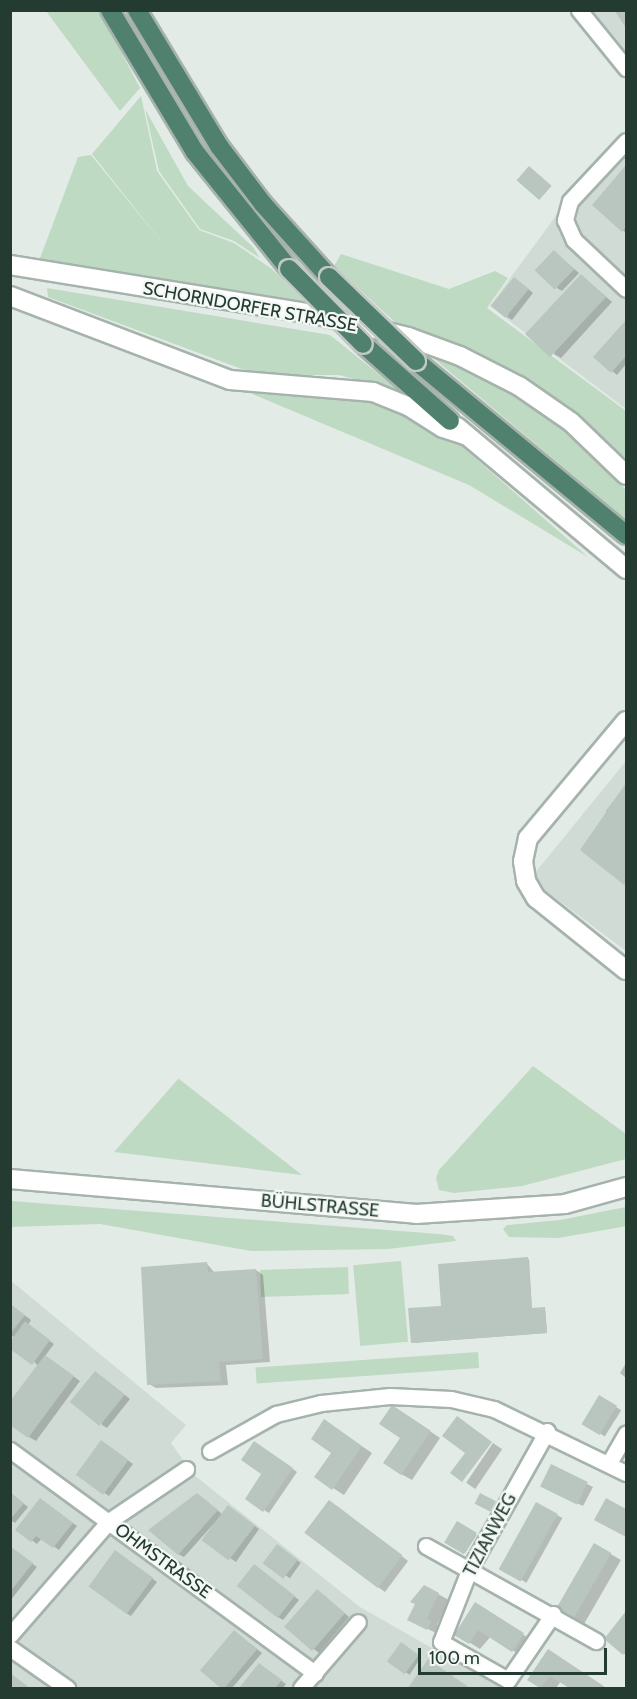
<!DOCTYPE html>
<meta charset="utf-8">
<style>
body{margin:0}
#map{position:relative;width:637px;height:1699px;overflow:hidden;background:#e3ebe6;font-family:Cabin,sans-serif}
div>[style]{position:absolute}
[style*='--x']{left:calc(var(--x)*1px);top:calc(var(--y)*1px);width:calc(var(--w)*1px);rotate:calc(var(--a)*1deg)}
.built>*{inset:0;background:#d1dbd5}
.green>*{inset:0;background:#bedac2;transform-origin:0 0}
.shadow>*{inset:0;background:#0003;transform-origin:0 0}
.building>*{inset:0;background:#b9c6bf;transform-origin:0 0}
.roads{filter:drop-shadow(2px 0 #a6b3ac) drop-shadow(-2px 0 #a6b3ac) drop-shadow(0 2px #a6b3ac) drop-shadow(0 -2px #a6b3ac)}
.minor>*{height:15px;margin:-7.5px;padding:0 7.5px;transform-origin:7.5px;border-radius:7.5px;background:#fff}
.secondary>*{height:18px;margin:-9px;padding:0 9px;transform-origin:9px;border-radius:9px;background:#fff}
.trunk>*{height:18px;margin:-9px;padding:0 9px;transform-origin:9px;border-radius:9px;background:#50806e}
.bridges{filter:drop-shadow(2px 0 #c2c8c6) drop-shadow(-2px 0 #c2c8c6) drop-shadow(0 2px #c2c8c6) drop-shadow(0 -2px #c2c8c6)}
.trunk-bridge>*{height:18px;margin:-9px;padding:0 9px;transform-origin:9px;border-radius:9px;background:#50806e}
span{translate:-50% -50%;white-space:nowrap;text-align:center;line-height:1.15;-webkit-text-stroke:4.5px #f3f8f5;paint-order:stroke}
.street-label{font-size:18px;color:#243b32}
.frame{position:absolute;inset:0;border:12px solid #243b32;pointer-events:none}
.scale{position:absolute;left:418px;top:1648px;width:189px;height:27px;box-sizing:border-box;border:3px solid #243b32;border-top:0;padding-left:8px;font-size:18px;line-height:21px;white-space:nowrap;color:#243b32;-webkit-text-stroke:4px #f3f8f5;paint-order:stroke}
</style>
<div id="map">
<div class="built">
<i style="clip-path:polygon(591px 11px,626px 11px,626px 54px)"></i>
<i style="clip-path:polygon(626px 136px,626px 409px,490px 306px,555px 217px)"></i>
<i style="clip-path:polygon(626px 761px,626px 951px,530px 879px)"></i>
<i style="clip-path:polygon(10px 1280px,186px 1425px,171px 1443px,194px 1475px,360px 1607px,502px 1688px,11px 1688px)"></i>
</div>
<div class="green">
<i style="clip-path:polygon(46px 11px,100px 11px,140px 88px,120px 111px)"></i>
<i style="clip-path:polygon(141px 96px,157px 171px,199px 230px,234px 243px,272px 269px,305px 302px,39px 261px,78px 157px,91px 155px,168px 250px,92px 154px)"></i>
<i style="clip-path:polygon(145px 109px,188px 186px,253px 247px,260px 258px,234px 241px,200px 229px,159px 171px)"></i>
<i style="clip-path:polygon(341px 254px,449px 289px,495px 271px,508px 278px,487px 308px,626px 411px,626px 458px,525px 379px,471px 351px,399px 326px,334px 266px)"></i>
<i style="clip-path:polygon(47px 288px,330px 335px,401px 392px,339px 375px,258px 375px,48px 297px)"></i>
<i style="clip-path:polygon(425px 351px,499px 383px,569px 431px,626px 490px,626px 520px)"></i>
<i style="clip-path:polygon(238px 388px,356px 394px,403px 408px,458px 443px,588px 557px,469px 485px)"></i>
<i style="clip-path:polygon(533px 1066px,626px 1134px,626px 1159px,522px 1186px,454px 1193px,439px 1190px,436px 1178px,439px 1170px)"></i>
<i style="clip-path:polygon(179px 1078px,179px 1079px,302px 1175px,114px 1152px)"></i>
<i style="clip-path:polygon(11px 1201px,439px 1234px,453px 1236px,456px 1241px,388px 1249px,251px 1251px,100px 1224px,11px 1227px)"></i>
<i style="clip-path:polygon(626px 1207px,626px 1226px,616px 1228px,558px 1238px,509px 1237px,503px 1229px,507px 1225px,560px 1220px)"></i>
<i style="left:401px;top:1261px;width:81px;height:48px;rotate:85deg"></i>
<i style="left:348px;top:1267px;width:27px;height:88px;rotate:88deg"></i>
<i style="left:478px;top:1352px;width:16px;height:223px;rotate:86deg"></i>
</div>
<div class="shadow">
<i style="clip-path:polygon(626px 168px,626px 233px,594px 205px)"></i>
<i style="clip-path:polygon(554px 252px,579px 273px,562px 291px,557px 288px)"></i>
<i style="clip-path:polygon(582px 276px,612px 302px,561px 358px,554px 354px)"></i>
<i style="clip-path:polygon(520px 282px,533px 293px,512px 320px,507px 317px)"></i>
<i style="clip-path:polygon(626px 322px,626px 364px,617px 375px,595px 357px)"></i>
<i style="clip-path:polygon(626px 785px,626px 885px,606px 811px)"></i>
<i style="clip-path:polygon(529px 1259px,532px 1310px,545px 1309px,547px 1333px,413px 1343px,442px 1307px)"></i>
<i style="clip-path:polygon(207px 1264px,215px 1273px,256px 1270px,263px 1275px,270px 1362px,226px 1365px,228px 1385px,156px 1388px,149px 1384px)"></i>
<i style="clip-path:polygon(10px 1304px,31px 1320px,28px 1325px,54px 1344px,45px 1356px,80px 1381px,36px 1441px,29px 1437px,38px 1366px,10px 1333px)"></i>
<i style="clip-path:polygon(626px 1363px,626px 1378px,620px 1373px)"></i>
<i style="clip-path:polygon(101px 1376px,130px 1399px,107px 1428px,102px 1425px)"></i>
<i style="left:600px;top:1397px;width:25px;height:31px;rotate:32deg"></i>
<i style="clip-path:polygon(403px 1413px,440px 1438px,412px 1480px,401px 1474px)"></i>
<i style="clip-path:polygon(335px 1428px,372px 1453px,344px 1495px,316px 1477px,333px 1452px)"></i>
<i style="left:493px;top:1443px;width:11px;height:48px;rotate:34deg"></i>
<i style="clip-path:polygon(106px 1445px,133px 1464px,109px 1496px,77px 1474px)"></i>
<i style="clip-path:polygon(260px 1446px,297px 1472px,269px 1513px,264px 1510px)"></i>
<i style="clip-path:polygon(551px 1466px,593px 1487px,583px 1506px,547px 1489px)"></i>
<i style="clip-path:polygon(10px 1493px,28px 1507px,15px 1523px,10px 1520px)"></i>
<i style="clip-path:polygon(203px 1498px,223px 1515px,233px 1510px,259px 1529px,236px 1562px,205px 1541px,218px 1519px,184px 1557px,178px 1554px)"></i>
<i style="clip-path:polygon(46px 1503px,77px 1526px,59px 1550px,42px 1538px,37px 1544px,17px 1530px)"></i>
<i style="left:537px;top:1504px;width:29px;height:74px;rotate:29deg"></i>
<i style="clip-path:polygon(337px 1506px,408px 1561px,385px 1592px,378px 1587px)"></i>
<i style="left:458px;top:1523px;width:22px;height:22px;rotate:32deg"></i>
<i style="left:595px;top:1545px;width:30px;height:74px;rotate:30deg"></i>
<i style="left:277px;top:1546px;width:29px;height:19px;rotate:35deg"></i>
<i style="clip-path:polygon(10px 1547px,37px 1567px,10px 1601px)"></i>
<i style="clip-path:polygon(121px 1555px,157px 1582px,131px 1616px,126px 1613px)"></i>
<i style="clip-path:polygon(260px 1569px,299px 1600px,283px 1620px,278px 1617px)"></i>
<i style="clip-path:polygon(425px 1587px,449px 1600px,437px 1625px,441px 1629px,438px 1634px,420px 1625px)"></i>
<i style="clip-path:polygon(322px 1594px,349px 1617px,319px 1653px,287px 1626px)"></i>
<i style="clip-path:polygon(486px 1610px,530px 1639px,520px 1655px,491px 1636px,480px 1649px,456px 1634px)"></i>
<i style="clip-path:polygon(626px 1614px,626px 1655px,606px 1639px)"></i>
<i style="clip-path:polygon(235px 1632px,262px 1653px,232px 1688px,224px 1688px,203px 1671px)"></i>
<i style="left:401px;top:1644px;width:24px;height:21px;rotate:33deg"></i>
<i style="clip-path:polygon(559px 1657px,606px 1688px,571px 1688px,561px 1681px,556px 1688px,543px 1688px,529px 1679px)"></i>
<i style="clip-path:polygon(428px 1661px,433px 1664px,469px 1688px,410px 1688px)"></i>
<i style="clip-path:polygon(260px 1665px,286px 1684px,283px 1688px,241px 1688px)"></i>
</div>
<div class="building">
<i style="clip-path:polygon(614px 10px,626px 10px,626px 28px)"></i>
<i style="clip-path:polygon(626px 165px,626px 226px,622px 232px,592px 205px)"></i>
<i style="left:529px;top:166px;width:30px;height:19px;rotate:41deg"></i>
<i style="left:554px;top:250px;width:28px;height:28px;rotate:44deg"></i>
<i style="left:581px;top:274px;width:34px;height:82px;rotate:43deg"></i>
<i style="left:514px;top:277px;width:19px;height:37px;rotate:39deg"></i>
<i style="clip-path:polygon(626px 320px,626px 356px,611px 373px,593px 357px)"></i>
<i style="clip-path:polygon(626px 783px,626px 882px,624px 885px,580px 850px)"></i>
<i style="clip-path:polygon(528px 1257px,532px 1308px,545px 1307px,547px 1333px,411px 1343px,408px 1308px,441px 1306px,438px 1264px)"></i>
<i style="clip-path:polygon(207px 1262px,208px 1272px,256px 1269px,263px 1359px,219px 1362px,221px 1381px,147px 1385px,141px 1267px)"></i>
<i style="clip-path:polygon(10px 1304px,25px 1315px,10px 1334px)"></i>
<i style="clip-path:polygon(25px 1321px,50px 1340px,32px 1365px,10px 1349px,10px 1342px)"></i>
<i style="clip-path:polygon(45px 1355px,74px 1376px,28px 1438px,10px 1425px,10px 1401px)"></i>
<i style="left:95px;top:1371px;width:38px;height:40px;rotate:39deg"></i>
<i style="left:599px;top:1395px;width:21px;height:34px;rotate:31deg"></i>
<i style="clip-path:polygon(392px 1405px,431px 1431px,401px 1475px,383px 1463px,400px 1438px,379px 1424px)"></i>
<i style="clip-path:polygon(457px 1416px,492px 1442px,462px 1482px,450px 1473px,465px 1453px,442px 1436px)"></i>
<i style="clip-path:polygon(324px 1419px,362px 1446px,332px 1490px,314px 1477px,331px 1453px,311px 1439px)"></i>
<i style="left:101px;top:1440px;width:34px;height:43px;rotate:36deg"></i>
<i style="clip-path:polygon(254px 1441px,293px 1468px,263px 1512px,245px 1499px,261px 1474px,241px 1460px)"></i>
<i style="left:551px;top:1464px;width:41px;height:25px;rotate:26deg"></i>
<i style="clip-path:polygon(10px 1492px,24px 1503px,10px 1520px)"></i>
<i style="clip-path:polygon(197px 1493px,218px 1510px,178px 1555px,148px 1530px)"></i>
<i style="left:480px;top:1493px;width:18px;height:12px;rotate:27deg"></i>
<i style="clip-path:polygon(40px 1498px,73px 1523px,53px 1548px,36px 1536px,31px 1542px,15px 1530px)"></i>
<i style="clip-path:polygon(606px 1498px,626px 1509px,626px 1537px,594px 1520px)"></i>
<i style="left:329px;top:1500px;width:92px;height:41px;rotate:37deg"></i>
<i style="left:536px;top:1502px;width:25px;height:77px;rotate:29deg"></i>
<i style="left:228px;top:1505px;width:34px;height:44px;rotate:37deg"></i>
<i style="left:457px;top:1521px;width:23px;height:25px;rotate:31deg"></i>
<i style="left:594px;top:1543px;width:20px;height:77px;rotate:30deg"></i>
<i style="left:277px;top:1544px;width:26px;height:24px;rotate:37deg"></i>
<i style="clip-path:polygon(10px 1546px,33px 1563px,10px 1592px)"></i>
<i style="left:115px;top:1550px;width:47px;height:45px;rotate:36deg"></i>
<i style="left:254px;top:1564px;width:52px;height:28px;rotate:38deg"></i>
<i style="clip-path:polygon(424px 1585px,439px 1593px,427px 1618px,431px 1621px,427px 1630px,407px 1620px,415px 1604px,410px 1602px)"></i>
<i style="left:317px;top:1589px;width:37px;height:50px;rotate:41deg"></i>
<i style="clip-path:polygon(475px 1602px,524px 1633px,512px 1652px,478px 1630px,469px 1644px,454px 1635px)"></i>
<i style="clip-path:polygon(626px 1611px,626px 1650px,623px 1655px,604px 1639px)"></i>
<i style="left:234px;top:1630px;width:30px;height:53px;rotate:40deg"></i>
<i style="left:401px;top:1642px;width:22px;height:24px;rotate:36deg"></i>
<i style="clip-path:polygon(548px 1649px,602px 1685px,600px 1688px,569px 1688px,550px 1676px,540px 1688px,527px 1680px)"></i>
<i style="clip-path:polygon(428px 1659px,467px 1686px,465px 1688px,408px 1688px)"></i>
<i style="clip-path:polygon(259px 1663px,282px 1680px,275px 1688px,239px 1688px)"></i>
<i style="clip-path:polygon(10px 1673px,30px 1688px,10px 1688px)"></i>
</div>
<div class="roads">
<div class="minor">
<i style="--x:579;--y:10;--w:75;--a:51"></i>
<i style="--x:626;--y:141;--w:82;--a:133"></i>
<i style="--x:570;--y:201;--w:20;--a:105"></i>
<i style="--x:565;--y:220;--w:22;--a:66"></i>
<i style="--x:574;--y:240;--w:71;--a:43.3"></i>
<i style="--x:547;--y:1431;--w:157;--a:119.3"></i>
<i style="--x:470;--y:1568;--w:79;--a:111.4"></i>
<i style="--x:441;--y:1642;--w:77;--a:29.6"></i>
<i style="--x:508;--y:1680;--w:80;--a:-55.7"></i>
<i style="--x:10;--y:1450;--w:378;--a:36.2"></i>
<i style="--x:210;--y:1451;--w:76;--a:-29.3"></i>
<i style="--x:276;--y:1414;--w:46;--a:-13.7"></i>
<i style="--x:321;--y:1403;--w:69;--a:-5.8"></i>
<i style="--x:390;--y:1396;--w:61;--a:2.8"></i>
<i style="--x:451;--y:1399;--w:44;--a:13.1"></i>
<i style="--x:494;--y:1409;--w:147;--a:25.9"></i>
<i style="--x:609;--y:1463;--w:34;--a:-60"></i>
<i style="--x:426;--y:1546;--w:195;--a:29.2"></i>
<i style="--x:10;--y:1635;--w:151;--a:-49"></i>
<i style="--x:109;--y:1521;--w:93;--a:-34"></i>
<i style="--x:10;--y:1648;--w:70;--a:35.1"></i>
<i style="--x:301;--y:1688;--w:87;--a:-49.2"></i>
</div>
<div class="secondary">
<i style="--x:10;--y:265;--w:308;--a:9.2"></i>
<i style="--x:314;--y:314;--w:97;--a:13.7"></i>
<i style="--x:408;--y:337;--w:55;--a:20.1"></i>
<i style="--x:460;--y:356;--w:66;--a:27"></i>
<i style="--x:519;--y:386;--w:63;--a:34.7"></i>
<i style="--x:571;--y:422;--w:76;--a:43.9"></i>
<i style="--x:10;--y:296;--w:235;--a:20.9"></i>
<i style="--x:230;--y:380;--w:144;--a:4.8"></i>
<i style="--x:373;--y:392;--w:38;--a:22"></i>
<i style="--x:408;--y:406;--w:41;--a:32.2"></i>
<i style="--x:443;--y:428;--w:25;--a:18"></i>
<i style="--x:457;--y:427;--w:221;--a:40"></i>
<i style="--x:626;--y:721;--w:153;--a:129.9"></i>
<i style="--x:528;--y:838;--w:24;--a:102"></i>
<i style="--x:523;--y:861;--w:20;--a:81"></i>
<i style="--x:526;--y:881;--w:20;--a:60"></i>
<i style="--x:536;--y:898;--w:115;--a:38.7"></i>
<i style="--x:10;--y:1179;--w:408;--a:4.9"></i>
<i style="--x:416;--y:1214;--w:149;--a:-3.8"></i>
<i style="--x:565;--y:1204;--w:63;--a:-15.6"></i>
</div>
<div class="trunk">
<i style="--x:110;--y:10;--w:165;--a:59.1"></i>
<i style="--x:195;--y:152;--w:150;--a:51.2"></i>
<i style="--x:137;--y:10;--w:159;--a:58.9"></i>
<i style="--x:219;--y:146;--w:73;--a:52.8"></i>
<i style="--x:263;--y:204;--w:98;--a:47.9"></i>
<i style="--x:363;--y:344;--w:116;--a:41.5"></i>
<i style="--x:416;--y:361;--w:273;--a:39.6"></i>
</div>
</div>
<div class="bridges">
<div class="trunk-bridge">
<i style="--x:289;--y:269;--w:105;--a:45.4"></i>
<i style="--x:329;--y:277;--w:121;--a:44"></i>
</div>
</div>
<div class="street-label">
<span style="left:250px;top:307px;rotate:10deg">SCHORNDORFER STRASSE</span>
<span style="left:320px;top:1206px;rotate:5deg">BÜHLSTRASSE</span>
<span style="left:490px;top:1535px;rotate:-62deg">TIZIANWEG</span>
<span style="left:163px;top:1561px;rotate:36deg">OHMSTRASSE</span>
</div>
<div class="frame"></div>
<div class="scale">100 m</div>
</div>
